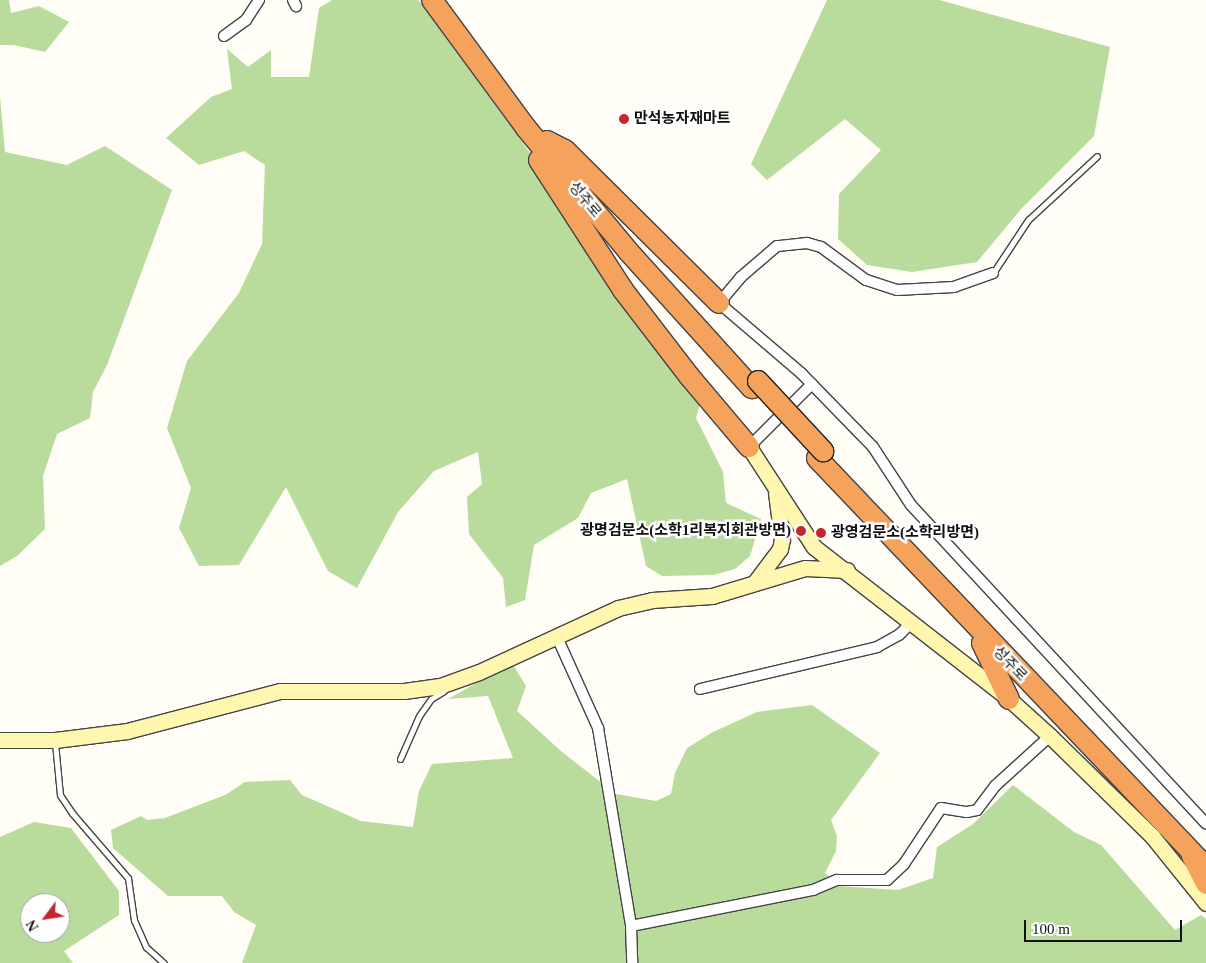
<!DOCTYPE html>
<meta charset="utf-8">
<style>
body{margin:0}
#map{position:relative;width:1206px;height:963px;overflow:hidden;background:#fffdf5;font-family:"Times New Roman","Noto Sans KR",serif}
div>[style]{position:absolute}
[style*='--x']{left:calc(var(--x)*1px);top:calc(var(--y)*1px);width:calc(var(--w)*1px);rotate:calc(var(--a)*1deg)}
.forest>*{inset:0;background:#b9dc9c}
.roads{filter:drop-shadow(1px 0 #444) drop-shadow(-1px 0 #444) drop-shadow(0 1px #444) drop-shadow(0 -1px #444)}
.lane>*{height:5px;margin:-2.5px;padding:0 2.5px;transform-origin:2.5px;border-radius:2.5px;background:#fff}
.street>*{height:10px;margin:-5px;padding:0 5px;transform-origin:5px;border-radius:5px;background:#fff}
.secondary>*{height:15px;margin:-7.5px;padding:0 7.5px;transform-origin:7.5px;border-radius:7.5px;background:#fff6b0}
.highway>*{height:20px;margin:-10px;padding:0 10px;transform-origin:10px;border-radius:10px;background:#f5a25d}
.bridges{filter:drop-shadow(1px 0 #222) drop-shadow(-1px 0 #222) drop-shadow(0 1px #222) drop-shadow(0 -1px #222)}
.highway-bridge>*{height:20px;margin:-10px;padding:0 10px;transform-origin:10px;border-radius:10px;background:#f5a25d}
.dots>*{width:14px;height:14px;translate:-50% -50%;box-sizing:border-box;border:2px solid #fff;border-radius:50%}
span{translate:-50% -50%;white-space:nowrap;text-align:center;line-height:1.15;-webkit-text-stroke:5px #fff;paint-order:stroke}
.poi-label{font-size:15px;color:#111;font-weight:700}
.left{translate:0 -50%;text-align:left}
.right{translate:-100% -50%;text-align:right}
.street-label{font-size:15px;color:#111}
.north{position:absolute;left:20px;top:893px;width:50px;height:50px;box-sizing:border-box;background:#fff;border:1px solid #a0a0a0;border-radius:50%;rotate:239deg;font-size:14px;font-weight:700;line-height:20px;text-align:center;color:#111}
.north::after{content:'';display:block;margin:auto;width:18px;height:22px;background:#c4262e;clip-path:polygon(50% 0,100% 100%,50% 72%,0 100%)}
.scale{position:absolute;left:1024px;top:920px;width:158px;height:22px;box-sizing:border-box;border:2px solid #111;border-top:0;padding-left:6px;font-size:15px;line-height:18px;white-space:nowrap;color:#111;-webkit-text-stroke:4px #fff;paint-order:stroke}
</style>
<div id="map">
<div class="forest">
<i style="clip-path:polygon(0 0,9px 0,11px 13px,39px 6px,69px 22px,45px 52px,14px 45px,0 45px)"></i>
<i style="clip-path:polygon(332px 0,418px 0,580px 221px,702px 397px,696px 418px,723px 472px,726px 503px,761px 519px,750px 556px,735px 569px,713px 575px,662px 576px,646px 566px,627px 479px,591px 493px,578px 518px,534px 545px,525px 600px,506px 607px,503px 578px,469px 534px,467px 497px,482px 484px,478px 452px,434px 471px,398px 512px,357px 588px,328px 571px,286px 487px,239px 565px,199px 566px,179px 528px,191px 488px,167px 428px,187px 361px,239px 293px,262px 244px,265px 165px,244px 151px,199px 165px,166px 138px,211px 97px,232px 89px,227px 49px,248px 67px,271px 50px,271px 77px,309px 77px,319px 8px)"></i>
<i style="clip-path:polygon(827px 0,939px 0,1110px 47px,1094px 136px,1022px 208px,977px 262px,912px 272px,867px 265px,838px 239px,839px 194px,881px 150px,845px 119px,767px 180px,751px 164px)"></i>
<i style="clip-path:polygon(0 96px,5px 152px,67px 165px,105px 146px,172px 190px,107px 365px,93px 392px,90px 418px,57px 434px,43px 476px,45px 529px,17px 556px,0 566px)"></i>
<i style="clip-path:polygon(512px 663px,526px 686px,517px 711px,562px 752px,616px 794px,656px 801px,671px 794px,675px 773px,687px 748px,713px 732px,757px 712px,812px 705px,880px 753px,831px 820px,837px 836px,836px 851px,825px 873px,839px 886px,898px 890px,933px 878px,937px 847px,973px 824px,1013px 785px,1074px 832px,1101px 845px,1175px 930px,1201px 915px,1206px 919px,1206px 963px,242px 963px,256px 925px,234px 912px,222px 896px,168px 896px,113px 848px,111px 830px,141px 816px,147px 820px,165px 818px,225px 795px,245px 782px,290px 780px,302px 795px,361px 821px,413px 827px,419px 791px,432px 764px,513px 758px,488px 696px,448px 699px)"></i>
<i style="clip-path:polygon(evenodd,34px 822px,71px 828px,119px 891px,119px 915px,64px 951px,73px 963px,0 963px,0 837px,34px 822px,30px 903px,60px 903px,60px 933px,30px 933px,30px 903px)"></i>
</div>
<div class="roads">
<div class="lane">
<i style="--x:993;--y:273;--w:64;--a:-56.6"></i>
<i style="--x:1028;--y:220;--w:94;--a:-42.8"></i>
<i style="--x:55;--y:743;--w:52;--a:84.5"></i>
<i style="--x:60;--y:795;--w:22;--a:56"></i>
<i style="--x:72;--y:813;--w:86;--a:49.3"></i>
<i style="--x:128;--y:878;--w:42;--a:81.9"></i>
<i style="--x:134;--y:920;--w:30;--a:66"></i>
<i style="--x:146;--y:947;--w:24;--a:42"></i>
<i style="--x:400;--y:759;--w:47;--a:-66.2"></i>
<i style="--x:419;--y:716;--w:21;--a:-55"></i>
<i style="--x:431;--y:699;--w:15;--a:-32"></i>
</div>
<div class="street">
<i style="--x:293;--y:0;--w:7;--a:63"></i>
<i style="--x:224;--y:36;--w:27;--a:-36"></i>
<i style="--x:246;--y:20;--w:24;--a:-57"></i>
<i style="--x:993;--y:273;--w:41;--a:160.3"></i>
<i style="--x:954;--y:287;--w:57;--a:177"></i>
<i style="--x:897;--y:290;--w:33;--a:-162"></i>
<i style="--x:866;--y:280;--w:56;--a:-143.7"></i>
<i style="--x:821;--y:247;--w:15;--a:-164"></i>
<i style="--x:807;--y:243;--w:30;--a:174"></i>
<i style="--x:777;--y:246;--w:48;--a:139.3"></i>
<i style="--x:741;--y:277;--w:34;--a:130"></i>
<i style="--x:719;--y:303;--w:108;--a:40.5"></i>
<i style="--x:801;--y:373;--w:103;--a:45.8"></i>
<i style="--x:873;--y:447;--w:69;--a:56.8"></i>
<i style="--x:911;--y:505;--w:434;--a:47.2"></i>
<i style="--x:749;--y:447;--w:89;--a:-45"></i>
<i style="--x:557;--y:637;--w:100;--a:65.7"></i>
<i style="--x:598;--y:728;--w:201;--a:80.5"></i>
<i style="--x:631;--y:926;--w:37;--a:88"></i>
<i style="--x:700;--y:689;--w:182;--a:-13.3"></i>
<i style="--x:877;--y:647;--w:25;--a:-29"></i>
<i style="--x:899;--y:635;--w:18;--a:-45"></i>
<i style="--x:631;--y:926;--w:186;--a:-11.2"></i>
<i style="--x:813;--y:890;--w:26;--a:-23"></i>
<i style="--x:837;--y:880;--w:50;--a:0"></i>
<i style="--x:887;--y:880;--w:23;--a:-43"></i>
<i style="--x:904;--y:864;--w:67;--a:-56.5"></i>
<i style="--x:941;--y:808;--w:26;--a:9"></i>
<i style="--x:967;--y:812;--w:10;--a:-11"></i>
<i style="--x:977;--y:810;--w:30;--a:-53"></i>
<i style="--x:995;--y:786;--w:74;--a:-42.3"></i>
</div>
<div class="secondary">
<i style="--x:749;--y:447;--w:119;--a:57"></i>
<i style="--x:814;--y:547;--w:247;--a:37.9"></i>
<i style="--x:1009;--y:699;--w:55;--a:42.1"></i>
<i style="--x:1050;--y:736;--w:143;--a:44.4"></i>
<i style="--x:1152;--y:836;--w:86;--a:51.1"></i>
<i style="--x:755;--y:582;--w:41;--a:-52.9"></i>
<i style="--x:780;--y:549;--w:10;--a:-79"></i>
<i style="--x:782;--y:539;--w:46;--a:-97.4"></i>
<i style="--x:0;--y:740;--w:55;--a:0"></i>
<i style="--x:55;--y:740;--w:73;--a:-7.1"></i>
<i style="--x:127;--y:731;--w:158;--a:-14.7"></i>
<i style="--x:280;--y:691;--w:124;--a:0"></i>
<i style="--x:404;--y:691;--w:36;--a:-8"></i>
<i style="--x:440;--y:686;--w:41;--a:-19.7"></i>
<i style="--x:479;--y:672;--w:153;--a:-24.7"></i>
<i style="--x:618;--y:608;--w:35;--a:-13"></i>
<i style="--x:652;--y:600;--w:60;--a:-3.8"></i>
<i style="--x:712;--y:596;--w:97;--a:-16.8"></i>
<i style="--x:805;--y:568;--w:42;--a:2.7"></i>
</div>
<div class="highway">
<i style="--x:432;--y:0;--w:159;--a:53.7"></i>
<i style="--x:526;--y:128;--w:160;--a:50.3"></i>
<i style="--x:628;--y:251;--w:185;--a:47.9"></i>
<i style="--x:547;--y:141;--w:20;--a:27"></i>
<i style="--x:565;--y:150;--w:217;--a:44.8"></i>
<i style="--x:539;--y:160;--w:155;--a:57.1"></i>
<i style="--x:623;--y:290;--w:108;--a:52.5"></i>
<i style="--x:689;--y:376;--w:93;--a:49.8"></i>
<i style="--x:817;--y:458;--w:564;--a:46.44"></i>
<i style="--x:982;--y:643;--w:62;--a:64.3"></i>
<i style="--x:1192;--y:856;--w:31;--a:63"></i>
</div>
</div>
<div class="bridges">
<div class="highway-bridge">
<i style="--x:758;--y:381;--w:96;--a:47.1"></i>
</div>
</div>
<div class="dots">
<i style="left:624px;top:119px;background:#c4262e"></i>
<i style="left:801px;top:531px;background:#c4262e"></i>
<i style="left:821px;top:533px;background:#c4262e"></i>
</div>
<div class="poi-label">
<span class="left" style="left:634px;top:119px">만석농자재마트</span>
<span class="right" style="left:791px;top:531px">광명검문소(소학1리복지회관방면)</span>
<span class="left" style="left:831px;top:533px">광영검문소(소학리방면)</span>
</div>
<div class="street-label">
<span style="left:585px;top:200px;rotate:50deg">성주로</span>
<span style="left:1010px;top:664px;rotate:46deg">성주로</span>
</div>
<div class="north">N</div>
<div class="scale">100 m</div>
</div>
